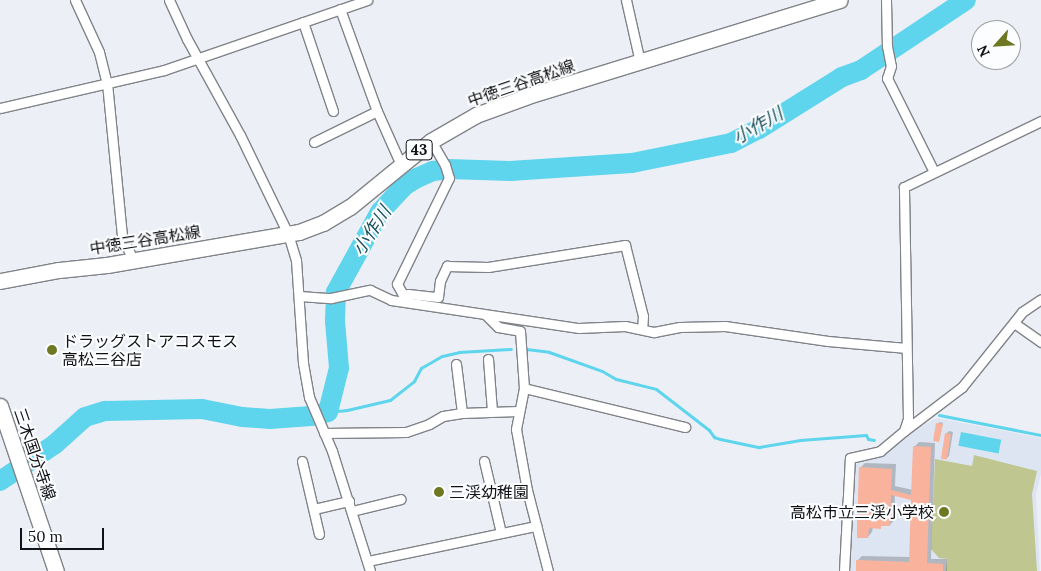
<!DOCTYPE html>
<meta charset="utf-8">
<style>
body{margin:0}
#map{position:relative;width:1041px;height:571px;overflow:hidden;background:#ecf0f6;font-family:Lora,"Noto Sans JP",serif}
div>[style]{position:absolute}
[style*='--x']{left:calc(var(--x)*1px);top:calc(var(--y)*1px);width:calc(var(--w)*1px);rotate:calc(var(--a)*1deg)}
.built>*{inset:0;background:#dee5f2}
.green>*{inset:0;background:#bfc690}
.water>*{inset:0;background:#5ed5ec;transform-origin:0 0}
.shadow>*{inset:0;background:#0003}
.stream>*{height:3px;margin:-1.5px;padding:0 1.5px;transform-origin:1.5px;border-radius:1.5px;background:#5ed5ec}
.river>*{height:20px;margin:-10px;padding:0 10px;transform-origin:10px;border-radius:10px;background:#5ed5ec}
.building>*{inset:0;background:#f9b39d;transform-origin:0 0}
.roads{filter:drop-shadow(1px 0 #808388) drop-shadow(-1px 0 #808388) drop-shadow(0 1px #808388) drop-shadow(0 -1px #808388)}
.street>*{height:9px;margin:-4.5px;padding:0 4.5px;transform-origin:4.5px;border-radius:4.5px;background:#fff}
.primary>*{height:15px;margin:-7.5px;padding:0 7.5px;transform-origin:7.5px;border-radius:7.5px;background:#fff}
.dots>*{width:14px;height:14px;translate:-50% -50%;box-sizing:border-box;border:2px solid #fcfdfe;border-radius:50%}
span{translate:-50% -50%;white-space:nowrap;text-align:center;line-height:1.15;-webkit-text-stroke:4px #fcfdfe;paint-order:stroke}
.shield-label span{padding:1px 4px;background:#fcfdfe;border:1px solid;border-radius:4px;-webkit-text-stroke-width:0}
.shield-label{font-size:15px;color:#111215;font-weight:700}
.street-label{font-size:16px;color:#111215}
.poi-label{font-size:16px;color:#111215}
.left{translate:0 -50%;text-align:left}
.right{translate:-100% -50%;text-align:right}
.water-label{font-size:18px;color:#1d515b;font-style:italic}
.north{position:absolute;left:971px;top:20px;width:50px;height:50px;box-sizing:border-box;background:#fcfdfe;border:1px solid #9e9fa1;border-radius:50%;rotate:244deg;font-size:14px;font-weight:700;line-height:20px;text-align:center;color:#111215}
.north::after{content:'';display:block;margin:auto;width:18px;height:22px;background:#6e7823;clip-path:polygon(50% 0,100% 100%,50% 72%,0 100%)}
.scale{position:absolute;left:20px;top:528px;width:84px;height:22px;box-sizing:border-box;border:2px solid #111215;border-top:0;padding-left:6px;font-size:15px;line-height:18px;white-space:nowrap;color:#111215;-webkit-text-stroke:4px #fcfdfe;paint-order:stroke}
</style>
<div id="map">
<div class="built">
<i style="clip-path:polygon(937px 418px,1041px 438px,1041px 474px,1036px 494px,1040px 571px,848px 571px,853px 465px,883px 456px,904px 435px)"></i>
</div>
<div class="green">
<i style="clip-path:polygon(974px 455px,1037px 471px,1032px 494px,1037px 571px,946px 571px,947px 559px,939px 558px,931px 549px,935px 459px,972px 466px)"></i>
</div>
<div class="water">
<i style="left:961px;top:432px;width:41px;height:14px;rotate:11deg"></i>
</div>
<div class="shadow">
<i style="clip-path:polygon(939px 422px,943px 423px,939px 441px,934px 440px)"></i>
<i style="clip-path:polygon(949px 431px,953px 432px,949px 456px,946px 459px,946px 434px)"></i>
<i style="clip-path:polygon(919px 442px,935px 443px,931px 559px,947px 559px,947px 571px,857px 571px,858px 560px,862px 556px,910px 557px,912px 499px,895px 495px,894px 520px,890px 525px,873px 527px,872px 532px,868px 537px,860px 468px,865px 463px,896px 464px,895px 486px,913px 490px,914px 447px)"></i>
</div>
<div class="stream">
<i style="--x:526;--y:349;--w:23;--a:7"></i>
<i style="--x:549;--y:352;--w:56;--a:19.7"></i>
<i style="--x:602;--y:371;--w:16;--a:30"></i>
<i style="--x:616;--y:379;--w:41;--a:14"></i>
<i style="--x:656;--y:389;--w:67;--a:37.7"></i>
<i style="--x:709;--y:430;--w:9;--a:54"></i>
<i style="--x:714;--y:437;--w:6;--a:18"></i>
<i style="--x:720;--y:439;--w:40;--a:12"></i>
<i style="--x:759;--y:447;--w:42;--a:-9.7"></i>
<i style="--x:800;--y:440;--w:66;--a:-4.3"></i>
<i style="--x:866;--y:435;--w:4;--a:63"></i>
<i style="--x:868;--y:439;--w:6;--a:9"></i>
<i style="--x:328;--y:412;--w:19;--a:-6"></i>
<i style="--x:347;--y:410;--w:44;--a:-13.1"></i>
<i style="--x:390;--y:400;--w:31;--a:-38"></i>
<i style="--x:414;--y:381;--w:15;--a:-62"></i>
<i style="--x:421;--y:368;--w:24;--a:-30"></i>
<i style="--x:442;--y:356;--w:17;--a:-13"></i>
<i style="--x:459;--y:352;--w:52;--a:-3.3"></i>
<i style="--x:939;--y:415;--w:104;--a:11.1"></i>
</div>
<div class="river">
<i style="--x:0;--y:481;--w:66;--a:-33.9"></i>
<i style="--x:55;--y:444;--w:40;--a:-42"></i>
<i style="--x:85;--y:417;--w:21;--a:-17"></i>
<i style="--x:105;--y:411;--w:97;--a:-1.2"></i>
<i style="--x:202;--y:409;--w:41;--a:11.3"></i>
<i style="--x:242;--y:417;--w:28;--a:4"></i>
<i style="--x:270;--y:419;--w:41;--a:-4.2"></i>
<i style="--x:311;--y:416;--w:17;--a:-13"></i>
<i style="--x:328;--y:412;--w:45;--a:-76"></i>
<i style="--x:339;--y:368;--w:47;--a:-94.9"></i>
<i style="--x:335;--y:321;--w:29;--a:-88"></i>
<i style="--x:336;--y:292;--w:91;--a:-61.2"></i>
<i style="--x:380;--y:212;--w:35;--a:-47"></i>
<i style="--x:404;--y:186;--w:15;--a:-32"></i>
<i style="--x:417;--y:178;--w:17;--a:-24"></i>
<i style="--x:433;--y:171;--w:16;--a:-7"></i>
<i style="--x:449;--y:169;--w:61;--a:1.9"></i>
<i style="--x:510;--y:171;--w:122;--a:-3.8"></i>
<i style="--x:632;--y:163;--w:101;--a:-11.4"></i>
<i style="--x:731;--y:143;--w:31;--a:-27"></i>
<i style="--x:759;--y:129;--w:98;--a:-32.1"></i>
<i style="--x:842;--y:77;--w:20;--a:-20"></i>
<i style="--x:861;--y:70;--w:126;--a:-33.7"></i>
</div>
<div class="building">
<i style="clip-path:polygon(936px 423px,943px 424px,939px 442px,933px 441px)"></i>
<i style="left:945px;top:433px;width:6px;height:26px;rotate:9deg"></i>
<i style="clip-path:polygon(913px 446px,931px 447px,927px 563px,943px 564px,943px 571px,856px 571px,856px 560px,909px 562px,911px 500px,891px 495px,890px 526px,881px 526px,881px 529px,869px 528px,868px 538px,857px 538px,857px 525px,859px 467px,892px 469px,891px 490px,911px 495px)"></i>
</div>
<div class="roads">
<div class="street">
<i style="--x:75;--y:0;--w:57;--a:65.2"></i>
<i style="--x:99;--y:52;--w:32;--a:76"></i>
<i style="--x:107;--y:83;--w:155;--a:84.4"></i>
<i style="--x:122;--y:237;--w:25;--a:64"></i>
<i style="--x:169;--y:0;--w:43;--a:65.2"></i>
<i style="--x:187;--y:39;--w:110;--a:61.1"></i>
<i style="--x:240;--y:135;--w:110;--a:64.1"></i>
<i style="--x:288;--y:234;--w:27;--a:73"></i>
<i style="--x:296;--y:260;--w:103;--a:86.1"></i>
<i style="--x:303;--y:363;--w:35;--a:80"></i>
<i style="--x:309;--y:397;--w:59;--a:66.9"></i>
<i style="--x:332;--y:451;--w:126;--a:72.4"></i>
<i style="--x:626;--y:0;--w:64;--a:77.3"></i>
<i style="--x:886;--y:0;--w:46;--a:88.8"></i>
<i style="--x:887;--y:46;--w:20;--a:79"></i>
<i style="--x:891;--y:66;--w:13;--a:108"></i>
<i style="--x:887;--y:78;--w:105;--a:63.4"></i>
<i style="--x:340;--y:9;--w:109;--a:70.1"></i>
<i style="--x:377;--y:111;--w:59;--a:66"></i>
<i style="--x:303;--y:22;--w:94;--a:71.4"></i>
<i style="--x:0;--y:108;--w:168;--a:-13"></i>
<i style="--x:164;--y:70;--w:215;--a:-19"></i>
<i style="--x:314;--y:142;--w:70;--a:-26.2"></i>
<i style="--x:299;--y:296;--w:32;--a:4"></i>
<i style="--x:331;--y:298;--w:40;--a:-12"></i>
<i style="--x:370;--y:290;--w:23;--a:25"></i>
<i style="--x:391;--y:300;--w:190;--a:8.5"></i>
<i style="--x:579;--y:328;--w:46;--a:-2.5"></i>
<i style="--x:625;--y:326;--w:30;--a:12"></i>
<i style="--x:654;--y:332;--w:26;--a:-11"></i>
<i style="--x:680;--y:327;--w:45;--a:-1.3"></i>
<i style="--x:725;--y:326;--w:104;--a:8.3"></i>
<i style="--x:828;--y:341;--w:78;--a:5.1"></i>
<i style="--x:407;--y:302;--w:8;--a:-83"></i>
<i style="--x:408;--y:294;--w:30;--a:6"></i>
<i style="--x:438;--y:297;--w:16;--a:-83"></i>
<i style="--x:440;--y:281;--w:17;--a:-65"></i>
<i style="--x:447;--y:266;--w:41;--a:1.4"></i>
<i style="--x:488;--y:267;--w:139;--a:-9.1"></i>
<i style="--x:625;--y:245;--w:73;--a:75.8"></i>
<i style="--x:643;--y:316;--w:13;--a:94"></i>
<i style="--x:407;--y:302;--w:21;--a:-119"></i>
<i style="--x:397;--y:284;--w:118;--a:-63.9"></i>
<i style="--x:449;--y:178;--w:14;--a:-107"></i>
<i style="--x:445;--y:165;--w:28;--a:-120"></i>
<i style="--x:486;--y:315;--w:17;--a:45"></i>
<i style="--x:498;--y:327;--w:22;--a:10"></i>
<i style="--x:520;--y:331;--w:57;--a:86"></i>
<i style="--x:524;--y:388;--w:42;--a:101"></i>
<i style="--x:516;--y:429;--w:62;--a:79.8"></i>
<i style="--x:527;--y:490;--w:84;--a:75.5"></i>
<i style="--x:1014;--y:323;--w:33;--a:35"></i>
<i style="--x:488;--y:359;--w:52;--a:85.6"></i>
<i style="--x:456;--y:364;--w:49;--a:83"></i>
<i style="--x:524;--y:388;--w:166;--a:13.6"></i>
<i style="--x:904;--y:431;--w:73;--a:-37.2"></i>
<i style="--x:962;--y:387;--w:96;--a:-51.3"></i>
<i style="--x:1022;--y:312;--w:23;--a:-34"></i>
<i style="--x:324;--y:433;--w:82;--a:-0.7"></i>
<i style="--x:406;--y:432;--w:24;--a:-19"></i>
<i style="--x:429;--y:424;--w:16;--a:-30"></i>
<i style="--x:443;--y:416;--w:19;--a:-9"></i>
<i style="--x:462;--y:413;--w:56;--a:-2"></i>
<i style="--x:302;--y:461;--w:75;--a:76.9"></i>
<i style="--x:484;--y:461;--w:74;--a:76.7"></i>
<i style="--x:314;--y:509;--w:36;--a:-13"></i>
<i style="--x:352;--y:511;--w:50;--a:-13.8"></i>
<i style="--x:368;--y:561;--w:172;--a:-11.8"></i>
<i style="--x:844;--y:571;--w:113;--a:-87"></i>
<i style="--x:850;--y:458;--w:31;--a:-13"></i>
<i style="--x:880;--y:451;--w:31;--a:-40"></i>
<i style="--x:904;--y:431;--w:13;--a:-72"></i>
<i style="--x:908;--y:419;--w:232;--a:-91"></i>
<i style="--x:904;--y:187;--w:152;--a:-25.7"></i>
</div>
<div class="primary">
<i style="--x:0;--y:281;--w:60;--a:-10.6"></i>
<i style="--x:59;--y:270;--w:48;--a:-5.9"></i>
<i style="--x:107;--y:265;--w:195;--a:-9.8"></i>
<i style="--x:299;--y:232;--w:26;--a:-21"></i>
<i style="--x:323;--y:223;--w:31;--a:-31"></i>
<i style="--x:350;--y:207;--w:104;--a:-39.2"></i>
<i style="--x:431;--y:141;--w:52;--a:-30"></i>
<i style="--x:476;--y:115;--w:55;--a:-20.1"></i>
<i style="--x:528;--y:96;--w:326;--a:-17.1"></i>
<i style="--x:0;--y:406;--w:174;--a:71.3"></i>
</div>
</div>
<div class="dots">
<i style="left:52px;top:350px;background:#6e7823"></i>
<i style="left:439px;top:492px;background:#6e7823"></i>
<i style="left:944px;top:512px;background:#6e7823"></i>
</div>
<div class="shield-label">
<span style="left:419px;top:150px">43</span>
</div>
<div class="street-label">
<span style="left:521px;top:83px;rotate:-19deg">中徳三谷高松線</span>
<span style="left:145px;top:240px;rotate:-9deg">中徳三谷高松線</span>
<span style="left:35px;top:454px;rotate:71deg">三木国分寺線</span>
</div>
<div class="poi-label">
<span class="left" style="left:62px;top:350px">ドラッグストアコスモス<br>高松三谷店</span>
<span class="left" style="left:449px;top:492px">三渓幼稚園</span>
<span class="right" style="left:934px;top:512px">高松市立三渓小学校</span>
</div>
<div class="water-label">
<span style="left:758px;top:126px;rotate:-30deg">小作川</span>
<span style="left:372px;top:231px;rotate:-57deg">小作川</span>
</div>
<div class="north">N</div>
<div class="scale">50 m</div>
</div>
